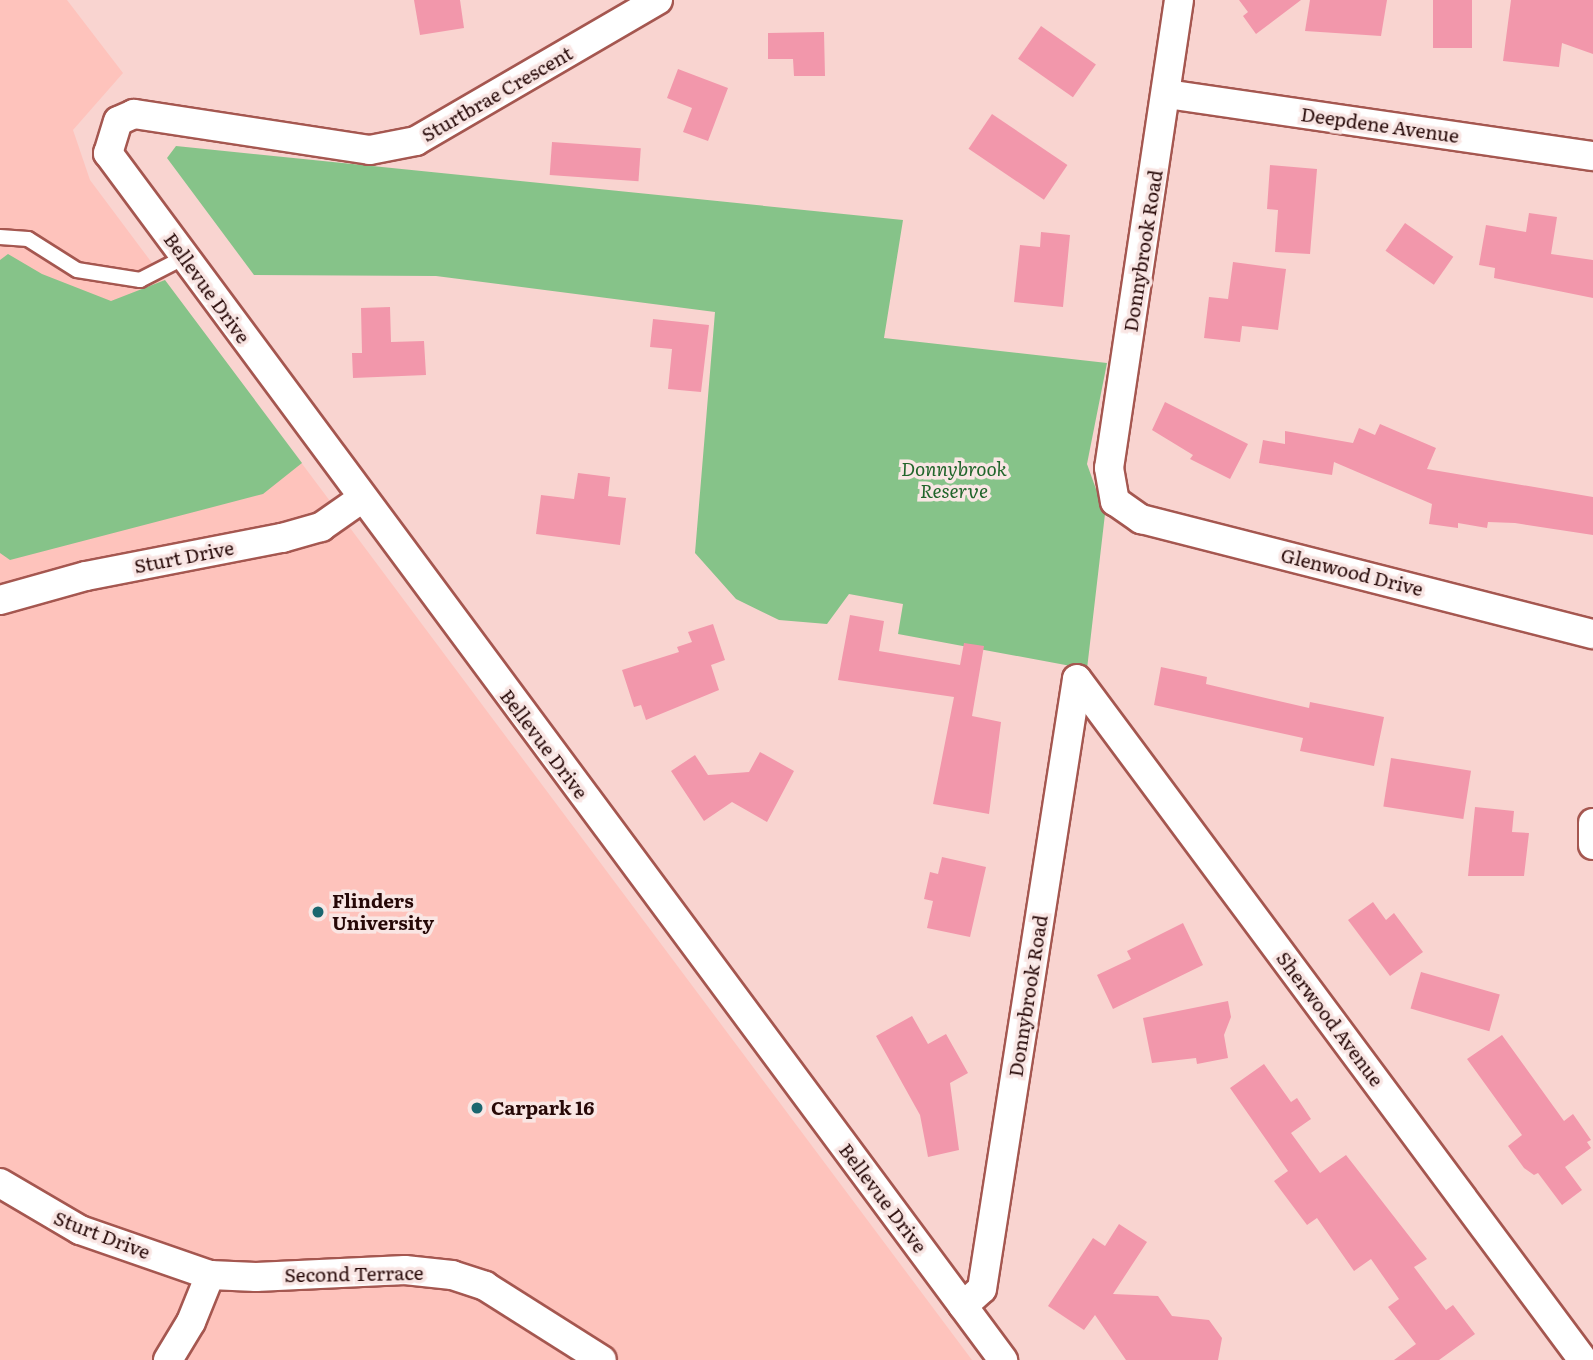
<!DOCTYPE html>
<style>
body{margin:0}
#map{position:relative;width:1593px;height:1360px;overflow:hidden;background:#f9d4d0;font-family:Literata,serif}
div>[style]{position:absolute}
[style*='--x']{left:calc(var(--x)*1px);top:calc(var(--y)*1px);width:calc(var(--w)*1px);rotate:calc(var(--a)*1deg)}
.built>*{inset:0;background:#fec3bc}
.green>*{inset:0;background:#86c389}
.building>*{inset:0;background:#f297ab;transform-origin:0 0}
.roads{filter:drop-shadow(2px 0 #a55750) drop-shadow(-2px 0 #a55750) drop-shadow(0 2px #a55750) drop-shadow(0 -2px #a55750)}
.lane>*{height:14px;margin:-7px;padding:0 7px;transform-origin:7px;border-radius:7px;background:#fff}
.street>*{height:28px;margin:-14px;padding:0 14px;transform-origin:14px;border-radius:14px;background:#fff}
.dots>*{width:19px;height:19px;translate:-50% -50%;box-sizing:border-box;border:4px solid #f9e6e4;border-radius:50%}
span{translate:-50% -50%;white-space:nowrap;text-align:center;line-height:1.15;-webkit-text-stroke:7px #f9e6e4;paint-order:stroke}
.street-label{font-size:19px;color:#260807}
.park-label{font-size:19px;color:#21652b;font-style:italic}
.poi-label{font-size:19px;color:#260807;font-weight:700}
.left{translate:0 -50%;text-align:left}
</style>
<div id="map">
<div class="built">
<i style="clip-path:polygon(0 0,67px 0,123px 73px,73px 130px,90px 180px,972px 1360px,0 1360px)"></i>
</div>
<div class="green">
<i style="clip-path:polygon(176px 146px,903px 220px,884px 338px,1107px 363px,1087px 464px,1105px 514px,1087px 669px,898px 634px,903px 604px,849px 594px,827px 624px,779px 620px,736px 599px,695px 553px,715px 312px,436px 276px,254px 275px,167px 158px)"></i>
<i style="clip-path:polygon(8px 254px,42px 274px,111px 301px,165px 280px,302px 463px,263px 494px,10px 560px,0 553px,0 260px)"></i>
</div>
<div class="building">
<i style="clip-path:polygon(414px 0,460px 0,464px 28px,420px 35px)"></i>
<i style="clip-path:polygon(1239px 0,1301px 0,1256px 34px,1243px 16px,1248px 12px)"></i>
<i style="clip-path:polygon(1310px 0,1387px 0,1381px 36px,1305px 31px)"></i>
<i style="left:1433px;top:0;width:39px;height:48px"></i>
<i style="clip-path:polygon(1511px 0,1593px 0,1593px 54px,1562px 43px,1559px 67px,1503px 61px)"></i>
<i style="left:1041px;top:26px;width:67px;height:40px;rotate:35deg"></i>
<i style="clip-path:polygon(824px 32px,825px 76px,794px 76px,793px 59px,768px 59px,768px 33px)"></i>
<i style="clip-path:polygon(678px 69px,728px 88px,708px 141px,683px 132px,692px 108px,667px 98px)"></i>
<i style="left:992px;top:114px;width:91px;height:42px;rotate:34deg"></i>
<i style="left:552px;top:142px;width:89px;height:33px;rotate:4deg"></i>
<i style="clip-path:polygon(1270px 165px,1317px 169px,1310px 254px,1275px 252px,1278px 210px,1267px 209px)"></i>
<i style="clip-path:polygon(1529px 213px,1557px 217px,1551px 254px,1593px 260px,1593px 298px,1494px 278px,1495px 268px,1479px 265px,1486px 225px,1526px 232px)"></i>
<i style="left:1405px;top:223px;width:59px;height:34px;rotate:35deg"></i>
<i style="clip-path:polygon(1041px 232px,1070px 235px,1063px 307px,1014px 302px,1020px 245px,1040px 247px)"></i>
<i style="clip-path:polygon(1233px 262px,1286px 269px,1278px 330px,1242px 326px,1240px 342px,1204px 338px,1209px 297px,1228px 299px)"></i>
<i style="clip-path:polygon(390px 307px,391px 342px,424px 341px,426px 375px,353px 378px,352px 353px,362px 353px,361px 308px)"></i>
<i style="clip-path:polygon(653px 319px,709px 325px,701px 392px,668px 389px,672px 349px,650px 347px)"></i>
<i style="clip-path:polygon(1165px 402px,1248px 444px,1230px 479px,1190px 459px,1193px 455px,1152px 430px)"></i>
<i style="clip-path:polygon(1380px 424px,1436px 448px,1427px 469px,1593px 497px,1593px 535px,1515px 523px,1488px 522px,1487px 528px,1458px 523px,1458px 528px,1429px 524px,1432px 504px,1334px 462px,1332px 475px,1259px 463px,1263px 440px,1285px 444px,1285px 431px,1353px 443px,1359px 428px,1375px 435px)"></i>
<i style="clip-path:polygon(578px 473px,610px 477px,608px 496px,626px 498px,620px 545px,536px 534px,541px 495px,574px 499px)"></i>
<i style="clip-path:polygon(850px 615px,884px 621px,879px 651px,960px 665px,964px 643px,984px 646px,972px 716px,1001px 722px,989px 814px,933px 804px,954px 697px,838px 680px)"></i>
<i style="clip-path:polygon(713px 624px,725px 660px,711px 665px,719px 690px,646px 720px,641px 705px,634px 707px,622px 670px,679px 652px,677px 647px,692px 642px,688px 632px)"></i>
<i style="clip-path:polygon(1161px 667px,1207px 677px,1206px 684px,1309px 708px,1310px 702px,1384px 717px,1374px 766px,1300px 751px,1303px 738px,1154px 705px)"></i>
<i style="clip-path:polygon(760px 752px,794px 771px,767px 822px,732px 802px,704px 821px,671px 771px,695px 755px,708px 775px,749px 772px)"></i>
<i style="left:1391px;top:758px;width:81px;height:49px;rotate:9deg"></i>
<i style="clip-path:polygon(1475px 807px,1514px 811px,1512px 832px,1529px 833px,1524px 876px,1468px 876px)"></i>
<i style="clip-path:polygon(942px 857px,986px 867px,970px 937px,927px 928px,933px 901px,924px 899px,930px 872px,938px 874px)"></i>
<i style="clip-path:polygon(1373px 902px,1386px 920px,1394px 913px,1423px 952px,1390px 976px,1348px 920px)"></i>
<i style="clip-path:polygon(1183px 923px,1203px 965px,1113px 1009px,1097px 975px,1131px 959px,1127px 951px)"></i>
<i style="left:1421px;top:972px;width:82px;height:38px;rotate:16deg"></i>
<i style="clip-path:polygon(1228px 1001px,1231px 1017px,1224px 1035px,1228px 1058px,1197px 1064px,1196px 1058px,1152px 1063px,1143px 1018px)"></i>
<i style="clip-path:polygon(912px 1016px,928px 1044px,946px 1034px,968px 1073px,950px 1083px,959px 1150px,928px 1157px,920px 1115px,876px 1036px)"></i>
<i style="clip-path:polygon(1502px 1035px,1564px 1121px,1573px 1114px,1591px 1140px,1587px 1142px,1591px 1148px,1565px 1167px,1582px 1190px,1562px 1205px,1538px 1173px,1534px 1175px,1524px 1168px,1508px 1146px,1522px 1135px,1467px 1059px)"></i>
<i style="clip-path:polygon(1264px 1064px,1291px 1102px,1297px 1098px,1311px 1119px,1291px 1133px,1320px 1173px,1346px 1155px,1427px 1259px,1414px 1267px,1446px 1310px,1453px 1305px,1475px 1334px,1439px 1360px,1394px 1360px,1416px 1344px,1388px 1307px,1399px 1299px,1371px 1259px,1354px 1271px,1317px 1218px,1307px 1225px,1274px 1181px,1288px 1171px,1230px 1088px)"></i>
<i style="clip-path:polygon(1119px 1224px,1147px 1242px,1113px 1294px,1158px 1296px,1172px 1316px,1209px 1320px,1222px 1338px,1218px 1360px,1126px 1360px,1095px 1315px,1084px 1330px,1048px 1306px,1093px 1238px,1105px 1246px)"></i>
</div>
<div class="roads">
<div class="lane">
<i style="--x:0;--y:237;--w:28;--a:4"></i>
<i style="--x:28;--y:239;--w:58;--a:32.3"></i>
<i style="--x:77;--y:270;--w:64;--a:9"></i>
<i style="--x:140;--y:280;--w:51;--a:-27.1"></i>
</div>
<div class="street">
<i style="--x:658;--y:0;--w:280;--a:149.8"></i>
<i style="--x:416;--y:141;--w:47;--a:168.9"></i>
<i style="--x:370;--y:150;--w:239;--a:-171.3"></i>
<i style="--x:134;--y:114;--w:17;--a:156"></i>
<i style="--x:118;--y:121;--w:34;--a:107"></i>
<i style="--x:108;--y:153;--w:1503;--a:53.44"></i>
<i style="--x:1179;--y:0;--w:473;--a:98.5"></i>
<i style="--x:1109;--y:468;--w:34;--a:80"></i>
<i style="--x:1115;--y:501;--w:32;--a:35"></i>
<i style="--x:1141;--y:519;--w:466;--a:14.3"></i>
<i style="--x:1167;--y:94;--w:430;--a:8.3"></i>
<i style="--x:0;--y:600;--w:89;--a:-15.6"></i>
<i style="--x:86;--y:576;--w:200;--a:-11"></i>
<i style="--x:282;--y:538;--w:41;--a:-15.8"></i>
<i style="--x:321;--y:527;--w:49;--a:-35"></i>
<i style="--x:1077;--y:679;--w:848;--a:53.39"></i>
<i style="--x:1593;--y:823;--w:22;--a:90"></i>
<i style="--x:0;--y:1183;--w:93;--a:30.4"></i>
<i style="--x:80;--y:1230;--w:138;--a:19.1"></i>
<i style="--x:210;--y:1275;--w:46;--a:2.5"></i>
<i style="--x:256;--y:1277;--w:149;--a:-2.7"></i>
<i style="--x:405;--y:1270;--w:47;--a:6.1"></i>
<i style="--x:452;--y:1275;--w:35;--a:18"></i>
<i style="--x:485;--y:1286;--w:138;--a:32.3"></i>
<i style="--x:963;--y:1306;--w:25;--a:-42"></i>
<i style="--x:982;--y:1289;--w:617;--a:-81.15"></i>
<i style="--x:168;--y:1360;--w:44;--a:-58.8"></i>
<i style="--x:191;--y:1322;--w:51;--a:-68"></i>
</div>
</div>
<div class="dots">
<i style="left:318px;top:912px;background:#1a666f"></i>
<i style="left:477px;top:1108px;background:#1a666f"></i>
</div>
<div class="street-label">
<span style="left:497px;top:94px;rotate:-30deg">Sturtbrae Crescent</span>
<span style="left:1380px;top:125px;rotate:8deg">Deepdene Avenue</span>
<span style="left:1143px;top:251px;rotate:-81deg">Donnybrook Road</span>
<span style="left:207px;top:288px;rotate:54deg">Bellevue Drive</span>
<span style="left:184px;top:557px;rotate:-11deg">Sturt Drive</span>
<span style="left:1352px;top:572px;rotate:14deg">Glenwood Drive</span>
<span style="left:544px;top:744px;rotate:53deg">Bellevue Drive</span>
<span style="left:1028px;top:996px;rotate:-81deg">Donnybrook Road</span>
<span style="left:1330px;top:1019px;rotate:53deg">Sherwood Avenue</span>
<span style="left:883px;top:1198px;rotate:53deg">Bellevue Drive</span>
<span style="left:102px;top:1235px;rotate:21deg">Sturt Drive</span>
<span style="left:354px;top:1274px;rotate:-1deg">Second Terrace</span>
</div>
<div class="park-label">
<span style="left:954px;top:480px">Donnybrook<br>Reserve</span>
</div>
<div class="poi-label">
<span class="left" style="left:332px;top:912px">Flinders<br>University</span>
<span class="left" style="left:491px;top:1108px">Carpark 16</span>
</div>
</div>
